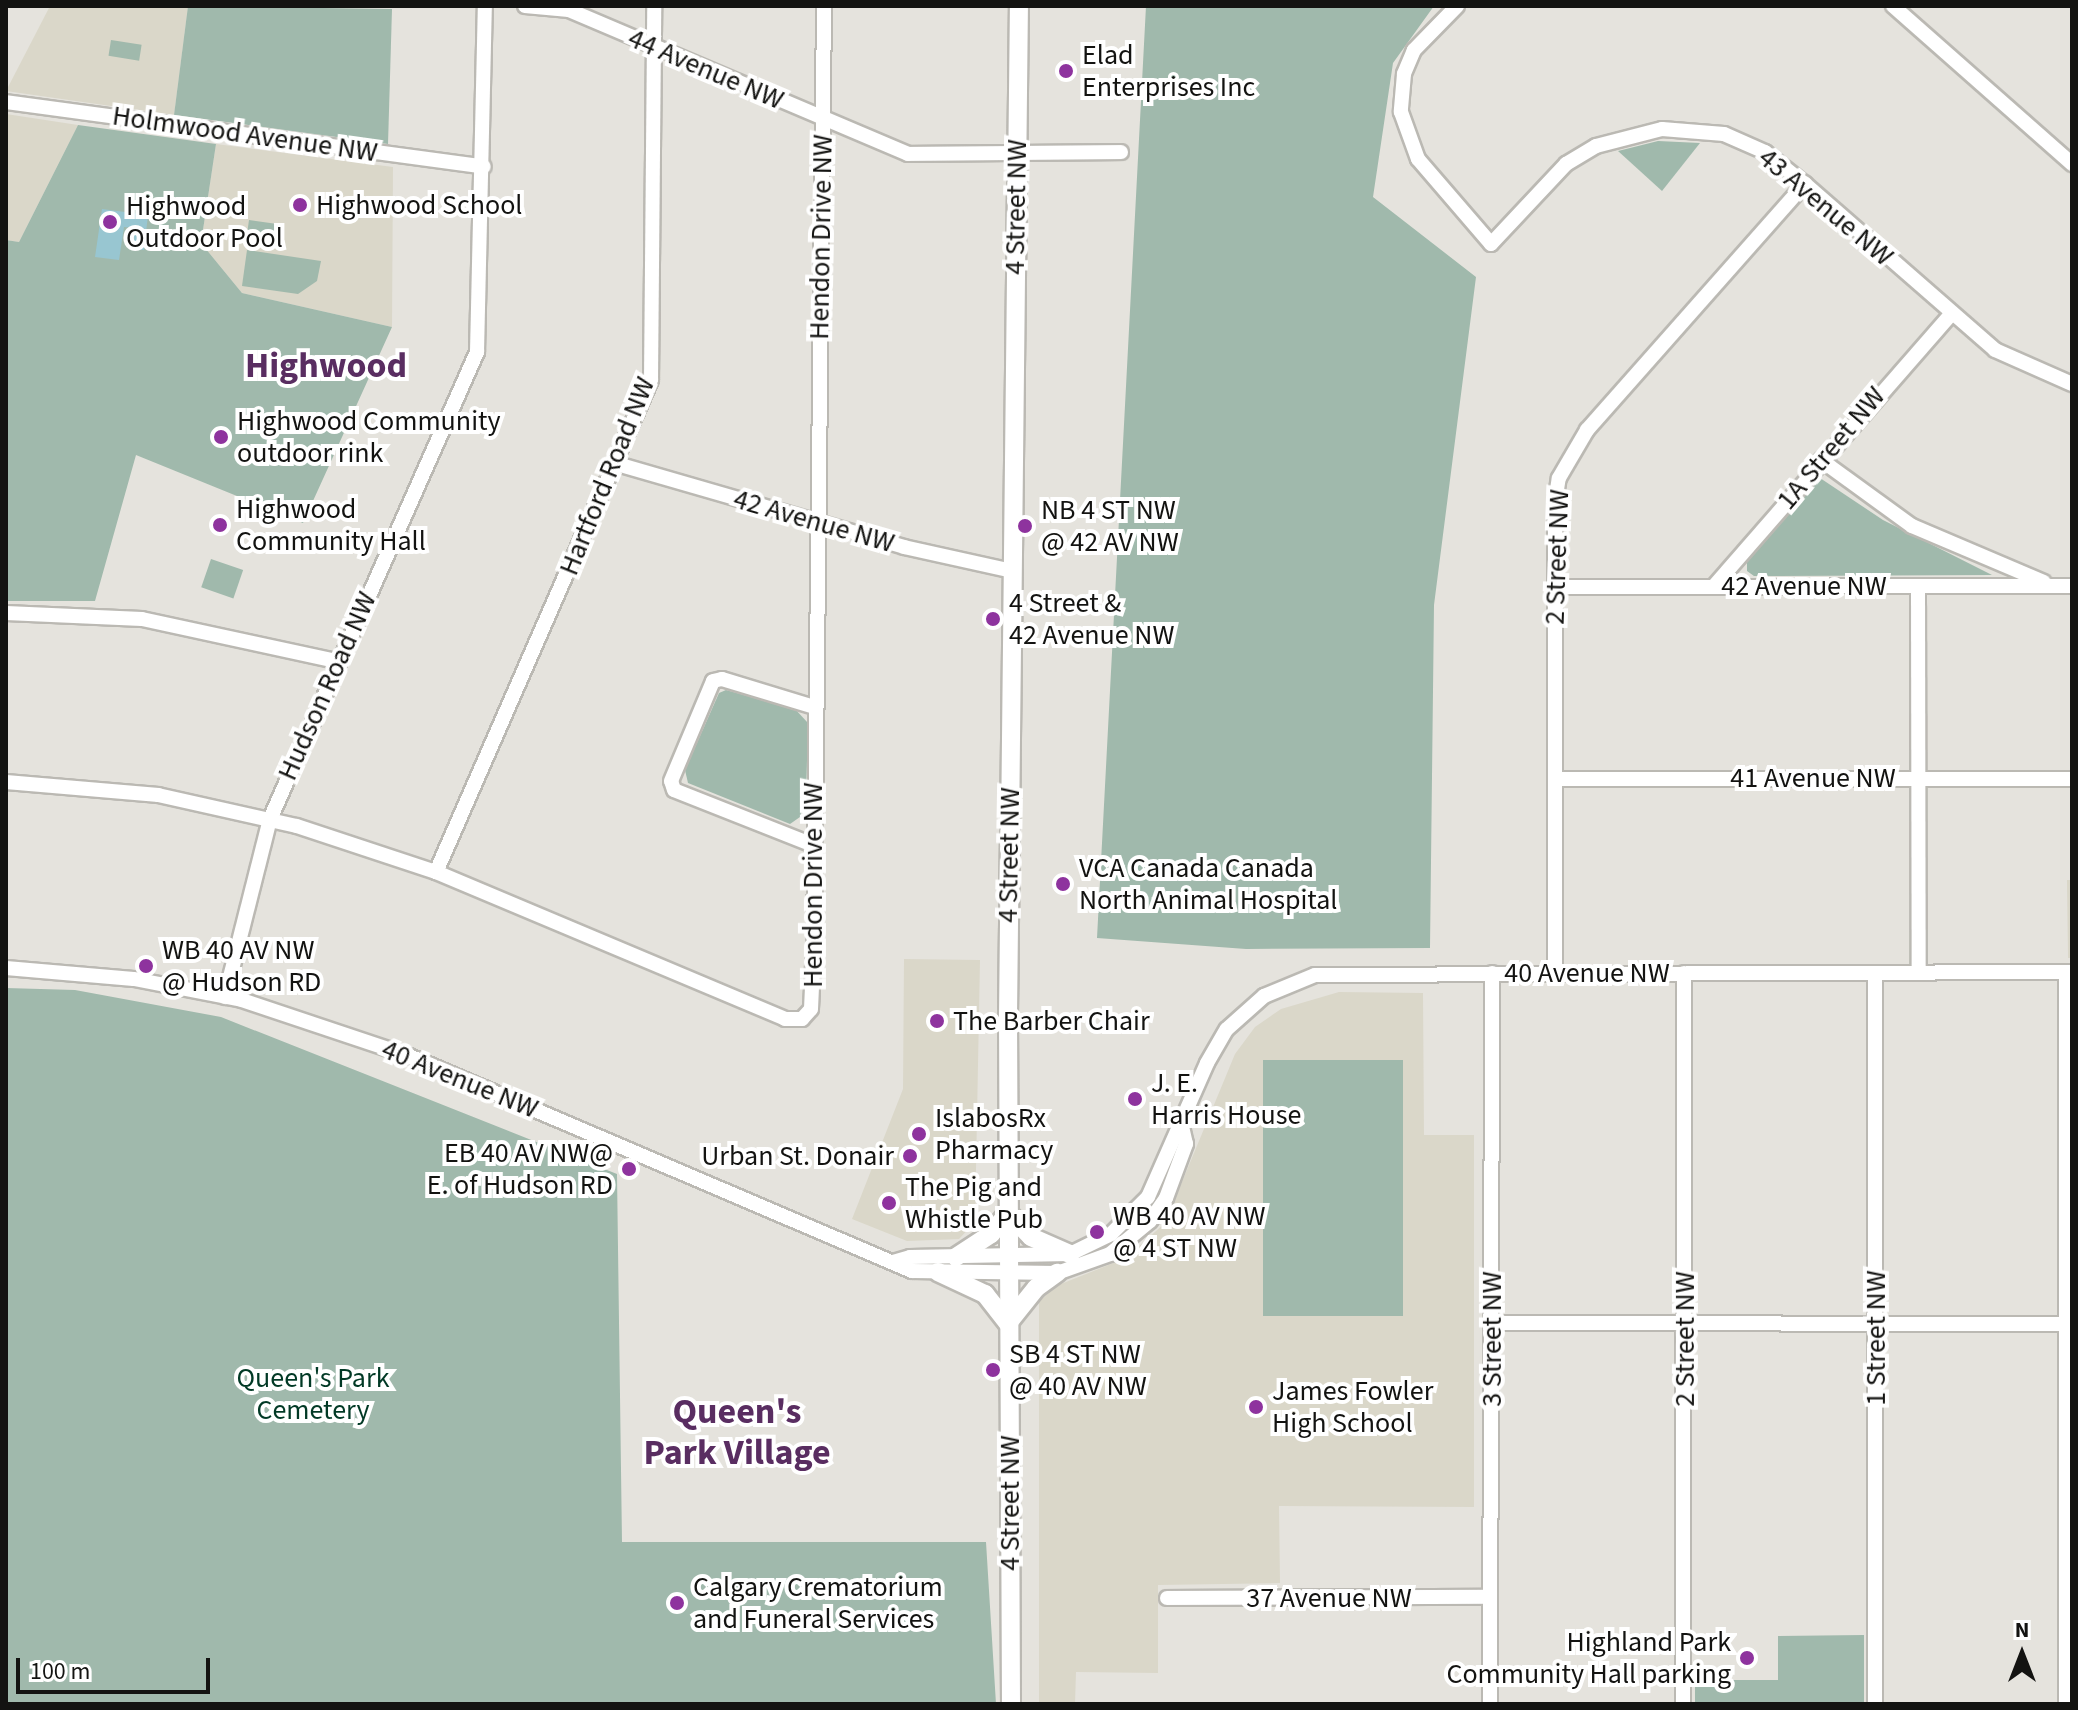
<!DOCTYPE html>
<style>
body{margin:0}
#map{position:relative;width:2078px;height:1710px;overflow:hidden;background:#e5e3dd;font-family:"Source Sans 3",sans-serif}
div>[style]{position:absolute}
[style*='--x']{left:calc(var(--x)*1px);top:calc(var(--y)*1px);width:calc(var(--w)*1px);rotate:calc(var(--a)*1deg)}
.built>*{inset:0;background:#dad7c9}
.green>*{inset:0;background:#a0b9ac;transform-origin:0 0}
.water>*{inset:0;background:#98c6d1}
.roads{filter:drop-shadow(2px 0 #bbb9b3) drop-shadow(-2px 0 #bbb9b3) drop-shadow(0 2px #bbb9b3) drop-shadow(0 -2px #bbb9b3)}
.minor>*{height:14px;margin:-7px;padding:0 7px;transform-origin:7px;border-radius:7px;background:#fff}
.major>*{height:18px;margin:-9px;padding:0 9px;transform-origin:9px;border-radius:9px;background:#fff}
.dots>*{width:22px;height:22px;translate:-50% -50%;box-sizing:border-box;border:4px solid #fff;border-radius:50%}
span{translate:-50% -50%;white-space:nowrap;text-align:center;line-height:1.15;-webkit-text-stroke:8px #fff;paint-order:stroke}
.poi-label{font-size:28px;color:#131311}
.left{translate:0 -50%;text-align:left}
.right{translate:-100% -50%;text-align:right}
.street-label{font-size:28px;color:#131311}
.park-label{font-size:28px;color:#013925}
.district-label{font-size:36px;color:#592d61;font-weight:700}
.frame{position:absolute;inset:0;border:8px solid #131311;pointer-events:none}
.north{position:absolute;left:1982px;top:1614px;width:80px;height:80px;-webkit-text-stroke:6px #fff;paint-order:stroke;rotate:0deg;font-size:22px;font-weight:700;line-height:32px;text-align:center;color:#131311}
.north::after{content:'';display:block;margin:auto;width:28px;height:36px;background:#131311;clip-path:polygon(50% 0,100% 100%,50% 72%,0 100%)}
.scale{position:absolute;left:16px;top:1658px;width:194px;height:36px;box-sizing:border-box;border:4px solid #131311;border-top:0;padding-left:10px;font-size:24px;line-height:28px;white-space:nowrap;color:#131311;-webkit-text-stroke:6px #fff;paint-order:stroke}
</style>
<div id="map">
<div class="built">
<i style="clip-path:polygon(50px 6px,188px 6px,174px 115px,6px 91px)"></i>
<i style="clip-path:polygon(6px 114px,78px 125px,19px 242px,6px 240px)"></i>
<i style="clip-path:polygon(216px 144px,393px 167px,392px 327px,242px 293px,201px 243px)"></i>
<i style="clip-path:polygon(2067px 880px,2072px 880px,2072px 958px,2068px 958px)"></i>
<i style="clip-path:polygon(904px 959px,980px 960px,975px 1222px,959px 1239px,907px 1241px,852px 1219px,903px 1089px)"></i>
<i style="clip-path:polygon(1339px 992px,1423px 993px,1424px 1135px,1474px 1135px,1474px 1507px,1279px 1506px,1280px 1583px,1158px 1585px,1158px 1673px,1076px 1672px,1075px 1704px,1039px 1704px,1039px 1302px,1056px 1286px,1126px 1258px,1165px 1223px,1235px 1054px,1255px 1027px,1281px 1009px)"></i>
</div>
<div class="green">
<i style="clip-path:polygon(188px 6px,392px 9px,388px 144px,174px 115px)"></i>
<i style="clip-path:polygon(1146px 6px,1434px 6px,1393px 63px,1373px 197px,1476px 277px,1434px 605px,1430px 948px,1246px 949px,1097px 938px)"></i>
<i style="left:111px;top:40px;width:31px;height:16px;rotate:9deg"></i>
<i style="clip-path:polygon(78px 125px,216px 144px,201px 243px,242px 293px,392px 327px,303px 523px,136px 455px,95px 601px,6px 601px,6px 240px,19px 242px)"></i>
<i style="clip-path:polygon(1658px 141px,1700px 143px,1662px 191px,1618px 151px)"></i>
<i style="left:249px;top:220px;width:34px;height:22px;rotate:8deg"></i>
<i style="clip-path:polygon(247px 250px,321px 261px,317px 281px,298px 294px,242px 286px)"></i>
<i style="clip-path:polygon(1820px 478px,1883px 520px,1992px 575px,1754px 576px,1747px 571px,1747px 557px)"></i>
<i style="left:211px;top:559px;width:34px;height:30px;rotate:19deg"></i>
<i style="clip-path:polygon(726px 690px,795px 709px,808px 723px,806px 798px,800px 817px,790px 824px,688px 783px,685px 770px,719px 693px)"></i>
<i style="clip-path:polygon(6px 988px,75px 990px,221px 1017px,617px 1174px,622px 1542px,986px 1542px,996px 1704px,6px 1704px)"></i>
<i style="left:1403px;top:1060px;width:256px;height:140px;rotate:90deg"></i>
<i style="clip-path:polygon(1864px 1635px,1864px 1704px,1695px 1704px,1695px 1680px,1778px 1680px,1778px 1636px)"></i>
</div>
<div class="water">
<i style="clip-path:polygon(102px 209px,148px 215px,144px 250px,132px 249px,135px 228px,124px 227px,119px 260px,95px 257px)"></i>
</div>
<div class="roads">
<div class="minor">
<i style="--x:525;--y:6;--w:44;--a:5.2"></i>
<i style="--x:569;--y:10;--w:368;--a:23"></i>
<i style="--x:908;--y:154;--w:213;--a:-0.5"></i>
<i style="--x:1457;--y:6;--w:62;--a:134.3"></i>
<i style="--x:1414;--y:50;--w:26;--a:113"></i>
<i style="--x:1404;--y:74;--w:38;--a:95"></i>
<i style="--x:1401;--y:112;--w:50;--a:70.1"></i>
<i style="--x:1418;--y:159;--w:112;--a:49.3"></i>
<i style="--x:1491;--y:244;--w:110;--a:-46.8"></i>
<i style="--x:1566;--y:164;--w:35;--a:-31"></i>
<i style="--x:1596;--y:146;--w:68;--a:-14.4"></i>
<i style="--x:1662;--y:129;--w:62;--a:4.6"></i>
<i style="--x:1724;--y:134;--w:45;--a:23.7"></i>
<i style="--x:1765;--y:152;--w:51;--a:38.7"></i>
<i style="--x:1805;--y:184;--w:252;--a:41.1"></i>
<i style="--x:1995;--y:350;--w:84;--a:23.8"></i>
<i style="--x:1893;--y:6;--w:239;--a:41.4"></i>
<i style="--x:6;--y:102;--w:482;--a:7.7"></i>
<i style="--x:1821;--y:460;--w:112;--a:36"></i>
<i style="--x:1912;--y:526;--w:143;--a:23"></i>
<i style="--x:617;--y:464;--w:299;--a:16.1"></i>
<i style="--x:904;--y:547;--w:111;--a:12.5"></i>
<i style="--x:1714;--y:586;--w:361;--a:-48.9"></i>
<i style="--x:1918;--y:586;--w:387;--a:89.9"></i>
<i style="--x:1555;--y:587;--w:517;--a:-0.11"></i>
<i style="--x:6;--y:613;--w:136;--a:2.5"></i>
<i style="--x:142;--y:619;--w:198;--a:12.2"></i>
<i style="--x:1555;--y:779;--w:517;--a:0"></i>
<i style="--x:6;--y:782;--w:153;--a:4.9"></i>
<i style="--x:158;--y:795;--w:142;--a:12.6"></i>
<i style="--x:297;--y:826;--w:146;--a:18.3"></i>
<i style="--x:436;--y:872;--w:379;--a:22.8"></i>
<i style="--x:785;--y:1019;--w:17;--a:0"></i>
<i style="--x:802;--y:1019;--w:13;--a:-48"></i>
<i style="--x:811;--y:1009;--w:65;--a:-87.4"></i>
<i style="--x:814;--y:944;--w:938;--a:-89.39"></i>
<i style="--x:813;--y:845;--w:149;--a:-158.4"></i>
<i style="--x:674;--y:790;--w:9;--a:-108"></i>
<i style="--x:671;--y:781;--w:108;--a:-67.2"></i>
<i style="--x:713;--y:681;--w:9;--a:-13"></i>
<i style="--x:722;--y:679;--w:96;--a:16.9"></i>
<i style="--x:436;--y:872;--w:537;--a:-66.4"></i>
<i style="--x:651;--y:380;--w:374;--a:-89.5"></i>
<i style="--x:6;--y:968;--w:128;--a:4.9"></i>
<i style="--x:134;--y:979;--w:110;--a:11"></i>
<i style="--x:242;--y:1000;--w:176;--a:18.5"></i>
<i style="--x:409;--y:1056;--w:547;--a:23.14"></i>
<i style="--x:912;--y:1271;--w:145;--a:0.8"></i>
<i style="--x:1057;--y:1273;--w:56;--a:-19.7"></i>
<i style="--x:1110;--y:1254;--w:52;--a:-39.5"></i>
<i style="--x:1150;--y:1221;--w:28;--a:-55"></i>
<i style="--x:1166;--y:1198;--w:58;--a:-69.7"></i>
<i style="--x:1186;--y:1144;--w:17;--a:-103"></i>
<i style="--x:2066;--y:972;--w:732;--a:90"></i>
<i style="--x:1555;--y:973;--w:471;--a:-90"></i>
<i style="--x:1555;--y:502;--w:24;--a:-81"></i>
<i style="--x:1559;--y:478;--w:56;--a:-59.7"></i>
<i style="--x:1587;--y:430;--w:329;--a:-48.5"></i>
<i style="--x:225;--y:997;--w:184;--a:-75.8"></i>
<i style="--x:270;--y:819;--w:511;--a:-66.09"></i>
<i style="--x:477;--y:352;--w:346;--a:-88.7"></i>
<i style="--x:893;--y:1262;--w:18;--a:-16"></i>
<i style="--x:910;--y:1257;--w:160;--a:-1.1"></i>
<i style="--x:1070;--y:1254;--w:46;--a:-26"></i>
<i style="--x:1111;--y:1234;--w:52;--a:-45"></i>
<i style="--x:1148;--y:1197;--w:146;--a:-66.2"></i>
<i style="--x:1207;--y:1063;--w:39;--a:-60"></i>
<i style="--x:1227;--y:1029;--w:50;--a:-41.7"></i>
<i style="--x:1264;--y:996;--w:55;--a:-22.4"></i>
<i style="--x:1315;--y:975;--w:757;--a:-0.23"></i>
<i style="--x:1492;--y:1323;--w:580;--a:0.1"></i>
<i style="--x:1167;--y:1598;--w:323;--a:-0.2"></i>
<i style="--x:1490;--y:1704;--w:731;--a:-89.84"></i>
<i style="--x:1683;--y:1704;--w:731;--a:-89.92"></i>
<i style="--x:1875;--y:1704;--w:731;--a:-90"></i>
</div>
<div class="major">
<i style="--x:1008;--y:1213;--w:33;--a:46"></i>
<i style="--x:1031;--y:1237;--w:43;--a:23.6"></i>
<i style="--x:956;--y:1257;--w:42;--a:-33.3"></i>
<i style="--x:991;--y:1234;--w:27;--a:-51"></i>
<i style="--x:938;--y:1272;--w:52;--a:25.1"></i>
<i style="--x:985;--y:1294;--w:37;--a:52"></i>
<i style="--x:1008;--y:1323;--w:45;--a:-51.3"></i>
<i style="--x:1036;--y:1288;--w:26;--a:-36"></i>
<i style="--x:1011;--y:1704;--w:688;--a:-90.25"></i>
<i style="--x:1008;--y:1016;--w:1010;--a:-89.38"></i>
</div>
</div>
<div class="dots">
<i style="left:1066px;top:71px;background:#8e339e"></i>
<i style="left:300px;top:205px;background:#8e339e"></i>
<i style="left:110px;top:222px;background:#8e339e"></i>
<i style="left:221px;top:437px;background:#8e339e"></i>
<i style="left:220px;top:525px;background:#8e339e"></i>
<i style="left:1025px;top:526px;background:#8e339e"></i>
<i style="left:993px;top:619px;background:#8e339e"></i>
<i style="left:1063px;top:884px;background:#8e339e"></i>
<i style="left:146px;top:966px;background:#8e339e"></i>
<i style="left:937px;top:1021px;background:#8e339e"></i>
<i style="left:1135px;top:1099px;background:#8e339e"></i>
<i style="left:919px;top:1134px;background:#8e339e"></i>
<i style="left:910px;top:1156px;background:#8e339e"></i>
<i style="left:629px;top:1169px;background:#8e339e"></i>
<i style="left:889px;top:1203px;background:#8e339e"></i>
<i style="left:1097px;top:1232px;background:#8e339e"></i>
<i style="left:993px;top:1370px;background:#8e339e"></i>
<i style="left:1256px;top:1407px;background:#8e339e"></i>
<i style="left:677px;top:1603px;background:#8e339e"></i>
<i style="left:1747px;top:1658px;background:#8e339e"></i>
</div>
<div class="poi-label">
<span class="left" style="left:1082px;top:71px">Elad<br>Enterprises Inc</span>
<span class="left" style="left:316px;top:205px">Highwood School</span>
<span class="left" style="left:126px;top:222px">Highwood<br>Outdoor Pool</span>
<span class="left" style="left:237px;top:437px">Highwood Community<br>outdoor rink</span>
<span class="left" style="left:236px;top:525px">Highwood<br>Community Hall</span>
<span class="left" style="left:1041px;top:526px">NB 4 ST NW<br>@ 42 AV NW</span>
<span class="left" style="left:1009px;top:619px">4 Street &amp;<br>42 Avenue NW</span>
<span class="left" style="left:1079px;top:884px">VCA Canada Canada<br>North Animal Hospital</span>
<span class="left" style="left:162px;top:966px">WB 40 AV NW<br>@ Hudson RD</span>
<span class="left" style="left:953px;top:1021px">The Barber Chair</span>
<span class="left" style="left:1151px;top:1099px">J. E.<br>Harris House</span>
<span class="left" style="left:935px;top:1134px">IslabosRx<br>Pharmacy</span>
<span class="right" style="left:613px;top:1169px">EB 40 AV NW@<br>E. of Hudson RD</span>
<span class="right" style="left:894px;top:1156px">Urban St. Donair</span>
<span class="left" style="left:905px;top:1203px">The Pig and<br>Whistle Pub</span>
<span class="left" style="left:1113px;top:1232px">WB 40 AV NW<br>@ 4 ST NW</span>
<span class="left" style="left:1009px;top:1370px">SB 4 ST NW<br>@ 40 AV NW</span>
<span class="left" style="left:1272px;top:1407px">James Fowler<br>High School</span>
<span class="left" style="left:693px;top:1603px">Calgary Crematorium<br>and Funeral Services</span>
<span class="right" style="left:1731px;top:1658px">Highland Park<br>Community Hall parking</span>
</div>
<div class="street-label">
<span style="left:706px;top:69px;rotate:23deg">44 Avenue NW</span>
<span style="left:245px;top:134px;rotate:8deg">Holmwood Avenue NW</span>
<span style="left:1016px;top:207px;rotate:-89deg">4 Street NW</span>
<span style="left:1826px;top:207px;rotate:40deg">43 Avenue NW</span>
<span style="left:821px;top:237px;rotate:-89deg">Hendon Drive NW</span>
<span style="left:1831px;top:448px;rotate:-50deg">1A Street NW</span>
<span style="left:607px;top:476px;rotate:-68deg">Hartford Road NW</span>
<span style="left:814px;top:521px;rotate:16deg">42 Avenue NW</span>
<span style="left:1557px;top:557px;rotate:-88deg">2 Street NW</span>
<span style="left:1804px;top:586px">42 Avenue NW</span>
<span style="left:327px;top:686px;rotate:-66deg">Hudson Road NW</span>
<span style="left:1813px;top:778px">41 Avenue NW</span>
<span style="left:1009px;top:855px;rotate:-89deg">4 Street NW</span>
<span style="left:813px;top:885px;rotate:-90deg">Hendon Drive NW</span>
<span style="left:1587px;top:973px">40 Avenue NW</span>
<span style="left:460px;top:1079px;rotate:22deg">40 Avenue NW</span>
<span style="left:1876px;top:1338px;rotate:-90deg">1 Street NW</span>
<span style="left:1492px;top:1339px;rotate:-90deg">3 Street NW</span>
<span style="left:1685px;top:1339px;rotate:-90deg">2 Street NW</span>
<span style="left:1010px;top:1503px;rotate:-90deg">4 Street NW</span>
<span style="left:1329px;top:1598px">37 Avenue NW</span>
</div>
<div class="park-label">
<span style="left:313px;top:1394px">Queen's Park<br>Cemetery</span>
</div>
<div class="district-label">
<span style="left:326px;top:366px">Highwood</span>
<span style="left:737px;top:1432px">Queen's<br>Park Village</span>
</div>
<div class="frame"></div>
<div class="north">N</div>
<div class="scale">100 m</div>
</div>
